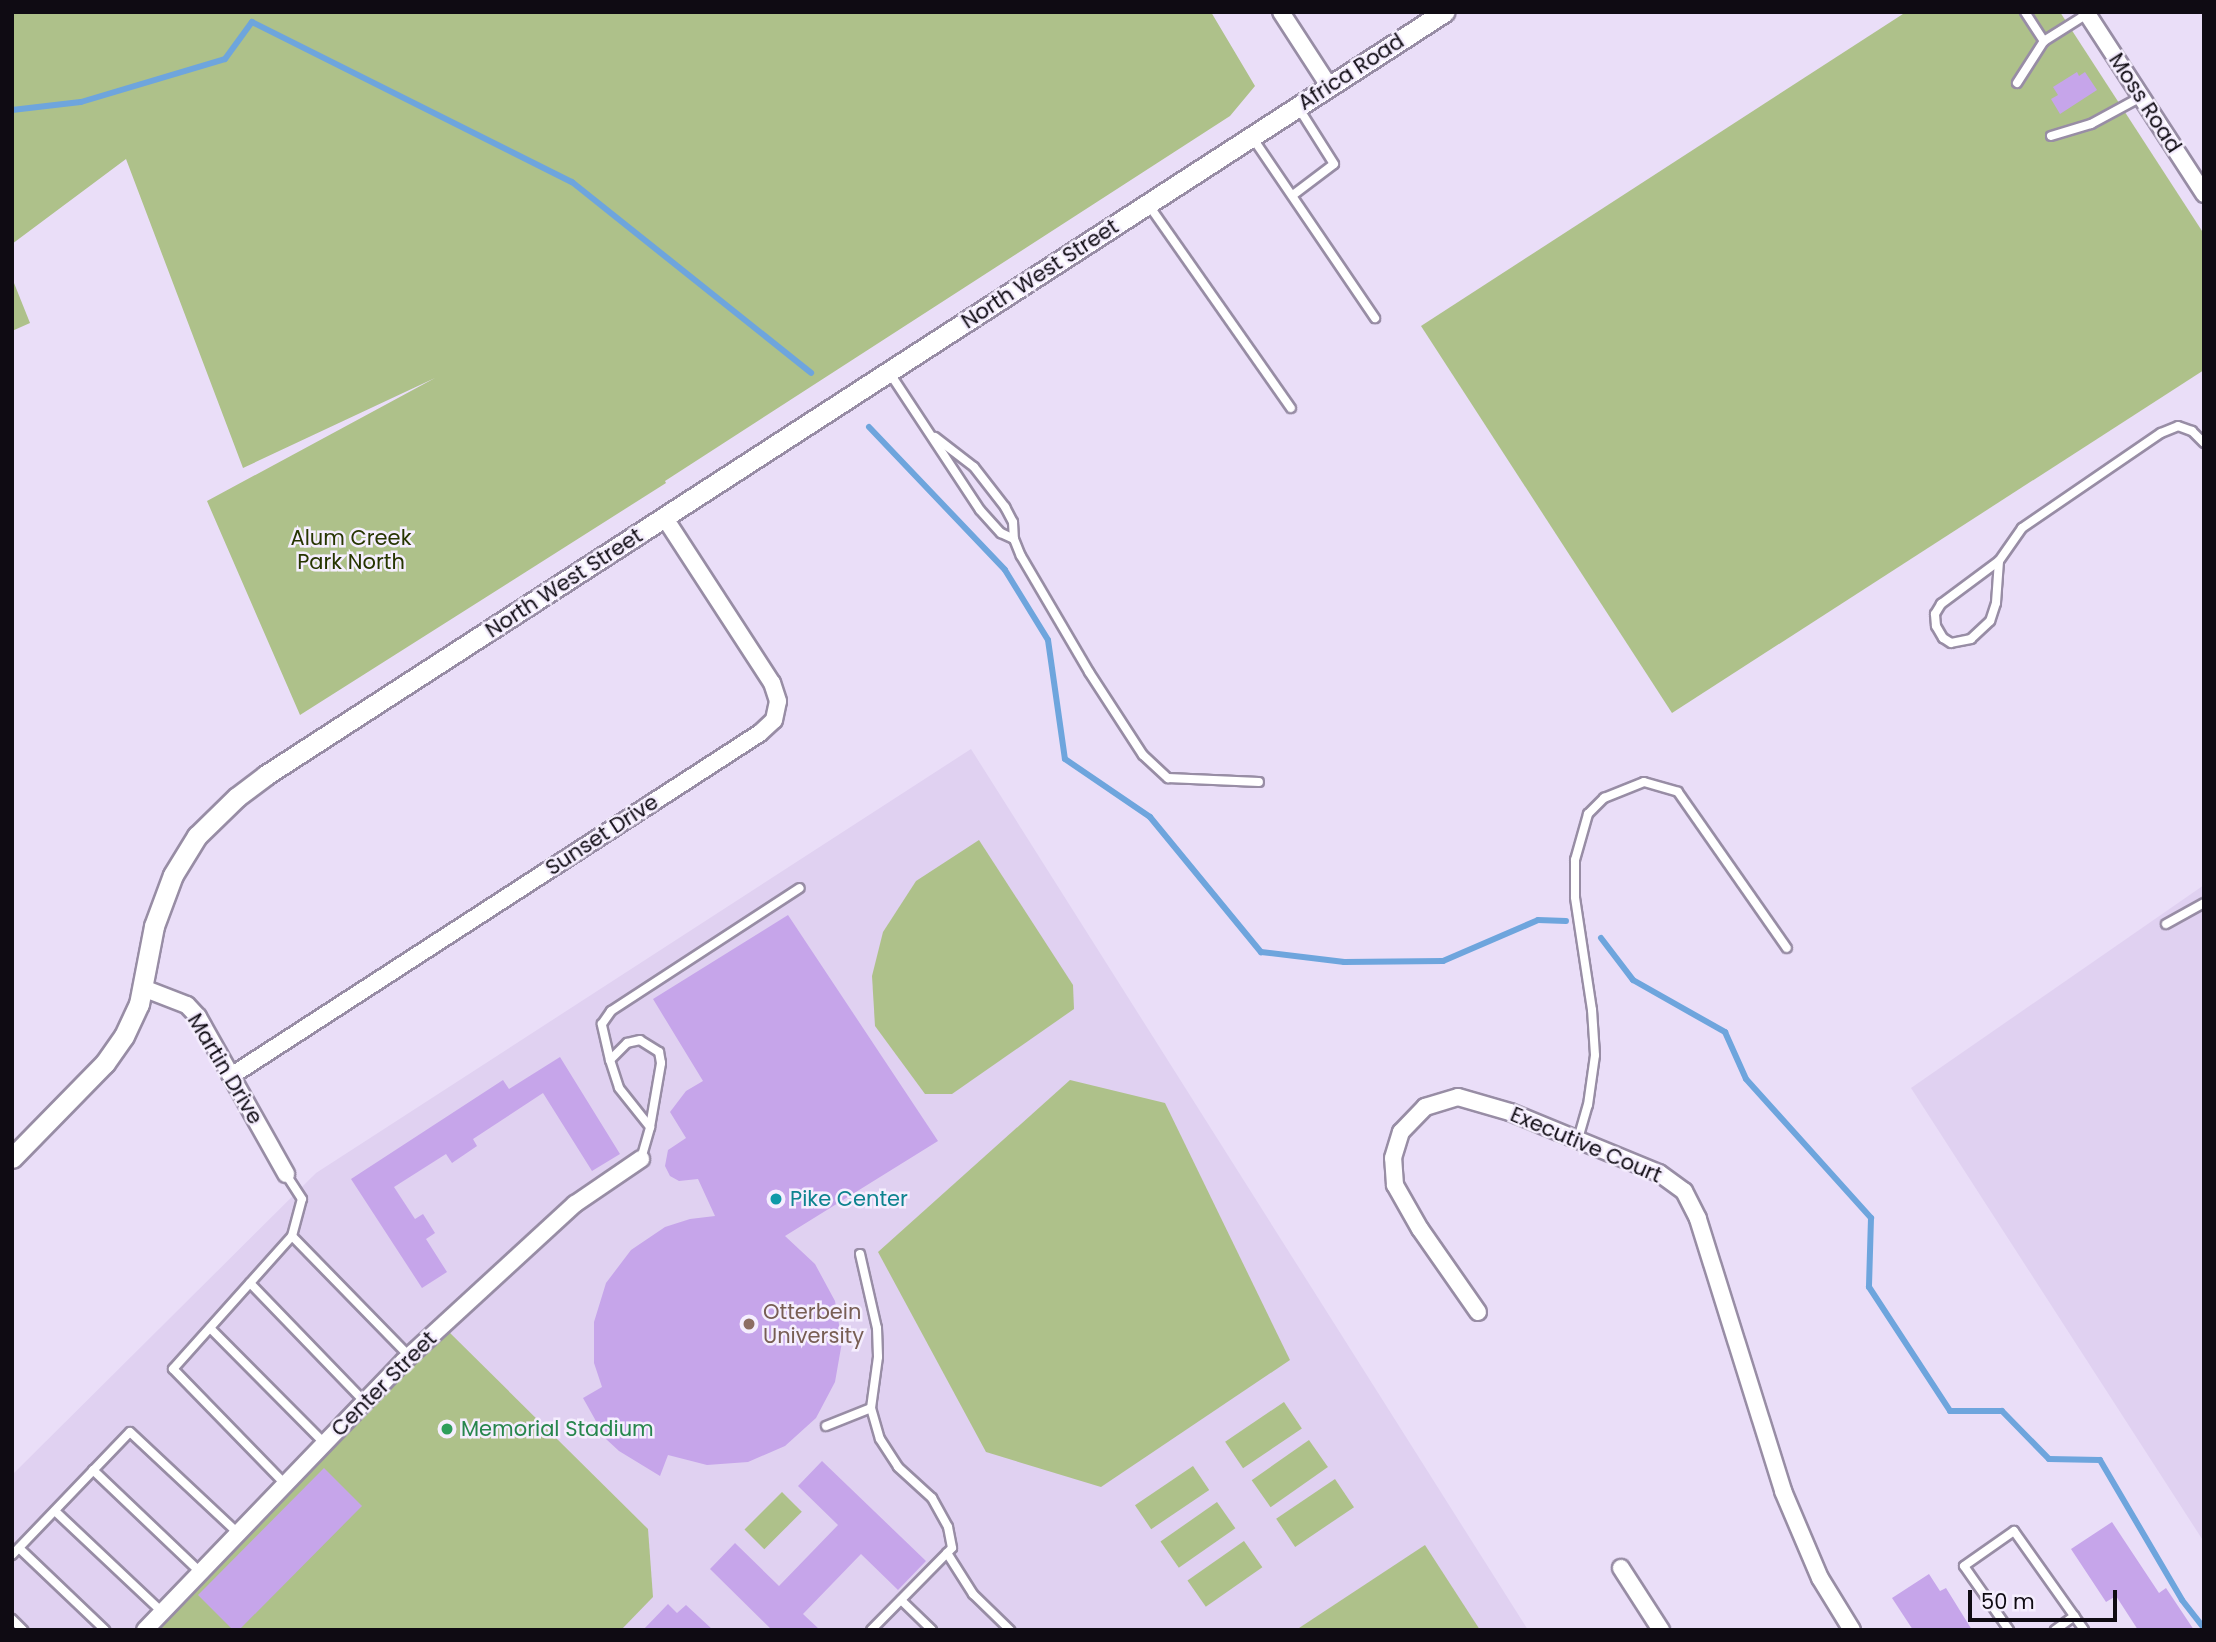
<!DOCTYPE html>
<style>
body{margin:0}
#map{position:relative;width:2216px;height:1642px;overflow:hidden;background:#eadef8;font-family:Poppins,sans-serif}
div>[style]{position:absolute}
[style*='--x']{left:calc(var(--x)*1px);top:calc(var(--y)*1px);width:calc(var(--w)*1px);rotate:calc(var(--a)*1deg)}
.built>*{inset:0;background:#e0d1f1}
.green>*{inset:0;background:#aec18a;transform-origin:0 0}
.stream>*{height:6px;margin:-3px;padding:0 3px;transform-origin:3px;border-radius:3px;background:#6ea5dd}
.building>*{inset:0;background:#c6a5ea}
.roads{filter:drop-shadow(2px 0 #988da5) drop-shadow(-2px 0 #988da5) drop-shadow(0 2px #988da5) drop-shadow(0 -2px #988da5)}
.service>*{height:8px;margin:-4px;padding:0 4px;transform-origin:4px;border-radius:4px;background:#fff}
.minor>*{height:16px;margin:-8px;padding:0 8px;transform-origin:8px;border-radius:8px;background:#fff}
.tertiary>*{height:19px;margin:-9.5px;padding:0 9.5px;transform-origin:9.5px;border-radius:9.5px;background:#fff}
.dots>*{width:19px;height:19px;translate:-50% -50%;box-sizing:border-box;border:4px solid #f5eefe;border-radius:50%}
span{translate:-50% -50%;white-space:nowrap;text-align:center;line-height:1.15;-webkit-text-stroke:5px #f5eefe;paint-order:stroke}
.street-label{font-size:21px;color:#0f0b13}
.park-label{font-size:21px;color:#263500}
.culture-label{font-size:21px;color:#0d838f}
.left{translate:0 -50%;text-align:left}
.education-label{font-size:21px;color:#785e54}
.leisure-label{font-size:21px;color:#27864d}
.frame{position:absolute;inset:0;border:14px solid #0f0b13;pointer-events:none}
.scale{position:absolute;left:1968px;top:1590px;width:149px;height:32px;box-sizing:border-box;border:4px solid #0f0b13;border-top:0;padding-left:9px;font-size:21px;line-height:24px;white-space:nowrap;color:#0f0b13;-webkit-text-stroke:5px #f5eefe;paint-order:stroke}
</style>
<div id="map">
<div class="built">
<i style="clip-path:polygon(971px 749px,1528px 1630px,12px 1630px,12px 1475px,316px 1173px)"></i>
<i style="clip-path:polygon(2204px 885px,2204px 1542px,1911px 1088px)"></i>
</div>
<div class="green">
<i style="clip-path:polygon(12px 12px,1211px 12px,1255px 86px,1230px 116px,665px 481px,666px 483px,300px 715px,207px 501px,435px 378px,243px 468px,126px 159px,12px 244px)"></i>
<i style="clip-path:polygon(1906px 12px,2060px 12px,2204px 234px,2204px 370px,1672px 713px,1421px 326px)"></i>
<i style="clip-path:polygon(12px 278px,30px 323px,12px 331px)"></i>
<i style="clip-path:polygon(979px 840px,1073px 985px,1074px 1009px,952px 1094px,925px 1094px,875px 1026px,872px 976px,883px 932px,916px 881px)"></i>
<i style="clip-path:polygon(1070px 1080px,1165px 1103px,1290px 1360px,1101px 1487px,986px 1452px,878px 1252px)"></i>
<i style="clip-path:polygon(446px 1329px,648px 1529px,653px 1597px,621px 1630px,150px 1630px)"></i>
<i style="left:1284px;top:1402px;width:32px;height:71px;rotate:56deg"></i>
<i style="left:1309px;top:1440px;width:33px;height:70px;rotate:55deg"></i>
<i style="left:1193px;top:1466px;width:29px;height:70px;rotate:56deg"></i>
<i style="left:1335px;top:1479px;width:34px;height:71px;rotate:56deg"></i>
<i style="left:782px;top:1492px;width:28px;height:53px;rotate:45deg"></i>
<i style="left:1217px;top:1502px;width:32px;height:69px;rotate:55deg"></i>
<i style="left:1244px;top:1541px;width:32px;height:69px;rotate:55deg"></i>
<i style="clip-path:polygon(1425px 1545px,1480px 1630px,1296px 1630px)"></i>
</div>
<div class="stream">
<i style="--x:12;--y:110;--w:69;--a:-6.6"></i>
<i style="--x:81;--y:102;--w:150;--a:-16.6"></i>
<i style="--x:225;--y:59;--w:46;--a:-53.9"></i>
<i style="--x:252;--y:22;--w:358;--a:26.6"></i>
<i style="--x:572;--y:182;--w:306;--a:38.6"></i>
<i style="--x:869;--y:427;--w:197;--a:46.4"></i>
<i style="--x:1005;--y:570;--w:82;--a:58.4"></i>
<i style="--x:1048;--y:640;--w:120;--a:81.9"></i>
<i style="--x:1065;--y:759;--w:103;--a:34.3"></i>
<i style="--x:1150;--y:817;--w:175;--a:50.6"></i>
<i style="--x:1261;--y:952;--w:84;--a:6.9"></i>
<i style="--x:1344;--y:962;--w:99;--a:-0.6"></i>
<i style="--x:1443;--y:961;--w:103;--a:-23.3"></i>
<i style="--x:1538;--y:920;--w:28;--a:2"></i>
<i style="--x:1601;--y:938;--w:53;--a:52.7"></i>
<i style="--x:1633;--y:980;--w:106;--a:29.5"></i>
<i style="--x:1725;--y:1032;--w:51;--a:65.9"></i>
<i style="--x:1746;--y:1079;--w:187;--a:48"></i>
<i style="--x:1871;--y:1218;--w:69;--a:91.7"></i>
<i style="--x:1869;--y:1287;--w:148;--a:56.8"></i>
<i style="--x:1950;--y:1411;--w:52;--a:0"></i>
<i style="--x:2002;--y:1411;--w:67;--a:45.6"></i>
<i style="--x:2049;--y:1459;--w:51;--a:1.1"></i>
<i style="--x:2100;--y:1460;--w:162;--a:59.6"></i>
<i style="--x:2182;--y:1600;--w:36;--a:52"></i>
</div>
<div class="building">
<i style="clip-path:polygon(2077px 72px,2079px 76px,2085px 72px,2097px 90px,2060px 114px,2051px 99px,2058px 95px,2053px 87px)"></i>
<i style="clip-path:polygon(788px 915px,938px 1141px,785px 1236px,815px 1264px,835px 1301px,842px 1342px,835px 1382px,816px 1418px,785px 1446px,748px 1462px,707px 1465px,668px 1455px,660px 1476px,619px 1451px,606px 1439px,583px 1398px,602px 1387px,594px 1363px,594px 1322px,606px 1283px,631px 1250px,665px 1227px,690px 1219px,715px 1216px,698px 1179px,679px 1181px,670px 1176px,665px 1166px,668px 1150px,686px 1138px,670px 1112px,686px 1091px,703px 1081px,653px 999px)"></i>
<i style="clip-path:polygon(560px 1057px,620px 1154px,592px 1171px,543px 1093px,473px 1139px,477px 1146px,452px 1163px,446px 1154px,394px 1187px,415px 1219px,423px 1214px,435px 1233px,426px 1239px,447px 1272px,422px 1288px,351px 1179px,503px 1080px,509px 1089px)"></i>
<i style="clip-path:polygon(822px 1461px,926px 1561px,898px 1590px,861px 1554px,803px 1614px,820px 1630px,772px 1630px,710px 1569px,735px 1543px,779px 1586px,838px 1525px,798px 1486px)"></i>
<i style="clip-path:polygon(324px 1468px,362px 1506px,239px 1630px,233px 1630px,198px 1595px)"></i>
<i style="clip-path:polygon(2112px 1522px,2159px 1593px,2166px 1588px,2194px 1630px,2138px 1630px,2116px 1596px,2106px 1602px,2071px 1549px)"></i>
<i style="clip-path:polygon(1929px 1574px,1940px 1591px,1946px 1588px,1972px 1630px,1913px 1630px,1892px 1598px)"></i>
<i style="clip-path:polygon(668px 1604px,677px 1613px,686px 1605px,713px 1630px,643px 1630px)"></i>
</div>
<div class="roads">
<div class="service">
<i style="--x:2025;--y:12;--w:35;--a:57"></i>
<i style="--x:2044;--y:41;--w:51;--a:-32.1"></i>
<i style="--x:2017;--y:83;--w:50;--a:-57.3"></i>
<i style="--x:2051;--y:136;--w:42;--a:-16.7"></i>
<i style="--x:2091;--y:124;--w:57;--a:-28.4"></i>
<i style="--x:1252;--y:137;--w:219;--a:55.8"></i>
<i style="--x:1293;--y:195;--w:51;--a:-37.1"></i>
<i style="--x:1334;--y:164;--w:67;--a:-122.3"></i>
<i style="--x:1148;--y:204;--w:249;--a:55"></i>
<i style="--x:889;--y:372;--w:165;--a:56.6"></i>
<i style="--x:980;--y:510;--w:31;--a:48"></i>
<i style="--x:1001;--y:533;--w:14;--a:25"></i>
<i style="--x:935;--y:437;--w:49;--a:37.6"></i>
<i style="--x:974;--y:467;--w:51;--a:52.2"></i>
<i style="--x:1005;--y:507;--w:17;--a:62"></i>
<i style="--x:1013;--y:522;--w:17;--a:87"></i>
<i style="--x:1014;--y:539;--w:18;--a:68"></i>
<i style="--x:1021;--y:556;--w:134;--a:59.6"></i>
<i style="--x:1089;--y:672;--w:99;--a:57"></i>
<i style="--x:1143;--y:755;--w:34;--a:43"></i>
<i style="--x:1168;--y:778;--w:91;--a:2.5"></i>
<i style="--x:1999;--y:561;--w:42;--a:94.1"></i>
<i style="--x:1996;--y:603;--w:19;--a:108"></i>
<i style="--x:1990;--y:621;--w:26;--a:137"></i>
<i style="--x:1971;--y:639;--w:20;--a:169"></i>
<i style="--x:1951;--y:643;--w:9;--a:-148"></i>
<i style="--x:1943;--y:638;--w:14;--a:-120"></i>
<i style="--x:1936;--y:626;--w:12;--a:-95"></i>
<i style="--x:1935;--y:614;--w:12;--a:-59"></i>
<i style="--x:1941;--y:604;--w:72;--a:-36.6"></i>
<i style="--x:1999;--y:561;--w:40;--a:-55.1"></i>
<i style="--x:2022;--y:528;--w:168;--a:-34.4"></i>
<i style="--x:2161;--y:433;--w:18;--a:-22"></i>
<i style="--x:2178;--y:426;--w:15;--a:20"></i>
<i style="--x:2192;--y:431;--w:17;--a:45"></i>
<i style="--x:2166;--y:924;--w:43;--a:-28.9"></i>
<i style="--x:610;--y:1060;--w:37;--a:-103"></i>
<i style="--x:602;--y:1024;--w:16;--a:-55"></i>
<i style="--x:611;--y:1011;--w:225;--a:-33.1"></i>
<i style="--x:1578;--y:1139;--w:35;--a:-74"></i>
<i style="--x:1588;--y:1105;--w:50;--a:-82"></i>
<i style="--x:1595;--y:1055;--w:45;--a:-93.8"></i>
<i style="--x:1592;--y:1010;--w:114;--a:-98.6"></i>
<i style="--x:1575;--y:897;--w:37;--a:-90"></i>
<i style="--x:1575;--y:860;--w:48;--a:-74.2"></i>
<i style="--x:1588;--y:814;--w:23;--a:-45"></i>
<i style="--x:1604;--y:798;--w:43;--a:-21.8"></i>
<i style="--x:1644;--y:782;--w:35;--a:16"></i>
<i style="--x:1678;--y:792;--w:190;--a:55.1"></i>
<i style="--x:641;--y:1159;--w:33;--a:-74"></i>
<i style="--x:650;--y:1127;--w:65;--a:-80.2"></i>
<i style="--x:661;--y:1063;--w:11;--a:-100"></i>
<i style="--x:659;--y:1052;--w:22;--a:-148"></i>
<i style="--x:640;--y:1040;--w:13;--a:167"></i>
<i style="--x:627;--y:1043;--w:24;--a:135"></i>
<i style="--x:610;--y:1060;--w:29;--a:72"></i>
<i style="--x:619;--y:1088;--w:50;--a:51.5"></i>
<i style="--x:292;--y:1236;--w:168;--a:45.7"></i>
<i style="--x:860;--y:1254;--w:76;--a:77.1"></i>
<i style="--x:877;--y:1328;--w:29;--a:88"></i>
<i style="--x:878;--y:1357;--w:51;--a:97.8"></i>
<i style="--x:871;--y:1408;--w:32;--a:74"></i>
<i style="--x:880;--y:1439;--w:33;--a:57"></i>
<i style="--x:898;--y:1467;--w:46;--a:42.4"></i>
<i style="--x:932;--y:1498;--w:33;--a:61"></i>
<i style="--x:948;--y:1527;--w:21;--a:79"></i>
<i style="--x:952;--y:1548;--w:115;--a:134.6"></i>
<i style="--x:250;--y:1283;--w:165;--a:46"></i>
<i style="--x:210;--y:1328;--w:163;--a:45.2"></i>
<i style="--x:826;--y:1426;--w:48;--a:-21.8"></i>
<i style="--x:93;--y:1470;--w:149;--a:43.6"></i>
<i style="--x:286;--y:1485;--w:162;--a:-134.2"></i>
<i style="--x:173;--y:1369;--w:178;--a:-48.2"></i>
<i style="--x:292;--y:1236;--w:38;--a:-75"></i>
<i style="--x:302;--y:1199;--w:30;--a:-123"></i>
<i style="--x:55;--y:1511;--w:147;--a:43.3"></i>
<i style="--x:19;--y:1548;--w:119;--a:43.6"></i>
<i style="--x:947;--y:1553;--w:49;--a:57.6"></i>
<i style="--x:973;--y:1594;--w:52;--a:44.2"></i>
<i style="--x:12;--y:1555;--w:170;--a:-46.2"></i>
<i style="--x:130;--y:1432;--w:149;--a:43.1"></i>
<i style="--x:901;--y:1600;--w:43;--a:44.1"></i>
<i style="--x:12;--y:1619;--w:16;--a:45"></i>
<i style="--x:2009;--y:1630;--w:78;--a:-125.1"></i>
<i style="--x:1964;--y:1566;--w:61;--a:-35"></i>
<i style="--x:2014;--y:1531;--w:121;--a:54.7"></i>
<i style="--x:2055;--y:1630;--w:24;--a:-36"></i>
</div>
<div class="minor">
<i style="--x:1281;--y:12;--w:88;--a:57"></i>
<i style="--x:2086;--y:12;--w:217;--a:57"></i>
<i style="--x:143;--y:988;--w:47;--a:21.1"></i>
<i style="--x:187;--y:1005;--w:16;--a:47"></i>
<i style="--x:198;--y:1017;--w:180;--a:60.7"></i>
<i style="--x:231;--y:1076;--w:630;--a:-32.96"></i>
<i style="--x:760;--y:733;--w:19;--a:-43"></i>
<i style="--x:774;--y:720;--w:19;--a:-78"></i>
<i style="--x:778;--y:701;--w:19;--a:-108"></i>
<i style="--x:772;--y:683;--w:197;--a:-123"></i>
<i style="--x:1478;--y:1312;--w:101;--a:-124.9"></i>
<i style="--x:1420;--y:1229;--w:51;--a:-119.6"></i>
<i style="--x:1395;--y:1185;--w:27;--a:-94"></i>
<i style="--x:1393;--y:1158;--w:27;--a:-73"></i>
<i style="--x:1401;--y:1132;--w:35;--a:-46"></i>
<i style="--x:1425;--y:1107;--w:34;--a:-17"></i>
<i style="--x:1458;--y:1097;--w:54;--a:16.1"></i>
<i style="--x:1510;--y:1112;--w:161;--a:22.3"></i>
<i style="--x:1659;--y:1173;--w:31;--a:36"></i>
<i style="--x:1684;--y:1191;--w:31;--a:63"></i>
<i style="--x:1698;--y:1219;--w:285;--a:72.6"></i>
<i style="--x:1783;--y:1491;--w:95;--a:67"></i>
<i style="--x:1820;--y:1578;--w:61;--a:58.4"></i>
<i style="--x:1621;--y:1568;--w:74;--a:57.2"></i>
<i style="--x:145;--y:1630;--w:373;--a:-46.1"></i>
<i style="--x:404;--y:1361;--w:232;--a:-42.6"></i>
<i style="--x:575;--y:1204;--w:80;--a:-34.3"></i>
</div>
<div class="tertiary">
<i style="--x:12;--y:1158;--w:133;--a:-45.6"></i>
<i style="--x:105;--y:1063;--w:33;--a:-55"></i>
<i style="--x:124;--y:1036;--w:35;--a:-65"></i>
<i style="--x:139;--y:1004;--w:79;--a:-79.1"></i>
<i style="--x:154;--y:926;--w:54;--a:-69.6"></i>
<i style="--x:173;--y:875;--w:46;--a:-58.4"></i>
<i style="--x:197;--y:836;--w:56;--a:-44.3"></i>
<i style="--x:237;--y:797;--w:36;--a:-37"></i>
<i style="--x:266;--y:775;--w:1404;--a:-32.93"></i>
</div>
</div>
<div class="dots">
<i style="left:776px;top:1199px;background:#0f9aa8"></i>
<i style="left:749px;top:1324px;background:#8d6e63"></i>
<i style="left:447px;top:1429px;background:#2e9e5b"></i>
</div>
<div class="street-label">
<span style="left:1351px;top:72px;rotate:-33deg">Africa Road</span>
<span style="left:2145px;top:103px;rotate:57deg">Moss Road</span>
<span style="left:1040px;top:274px;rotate:-33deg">North West Street</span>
<span style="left:564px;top:583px;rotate:-33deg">North West Street</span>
<span style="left:602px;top:835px;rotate:-33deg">Sunset Drive</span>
<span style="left:225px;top:1069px;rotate:59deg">Martin Drive</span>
<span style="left:1586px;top:1145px;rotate:23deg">Executive Court</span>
<span style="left:384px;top:1384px;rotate:-45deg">Center Street</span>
</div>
<div class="park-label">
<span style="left:351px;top:550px">Alum Creek<br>Park North</span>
</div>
<div class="culture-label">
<span class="left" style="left:790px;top:1199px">Pike Center</span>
</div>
<div class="education-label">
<span class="left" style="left:763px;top:1324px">Otterbein<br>University</span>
</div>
<div class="leisure-label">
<span class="left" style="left:461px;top:1429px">Memorial Stadium</span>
</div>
<div class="frame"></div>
<div class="scale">50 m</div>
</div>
